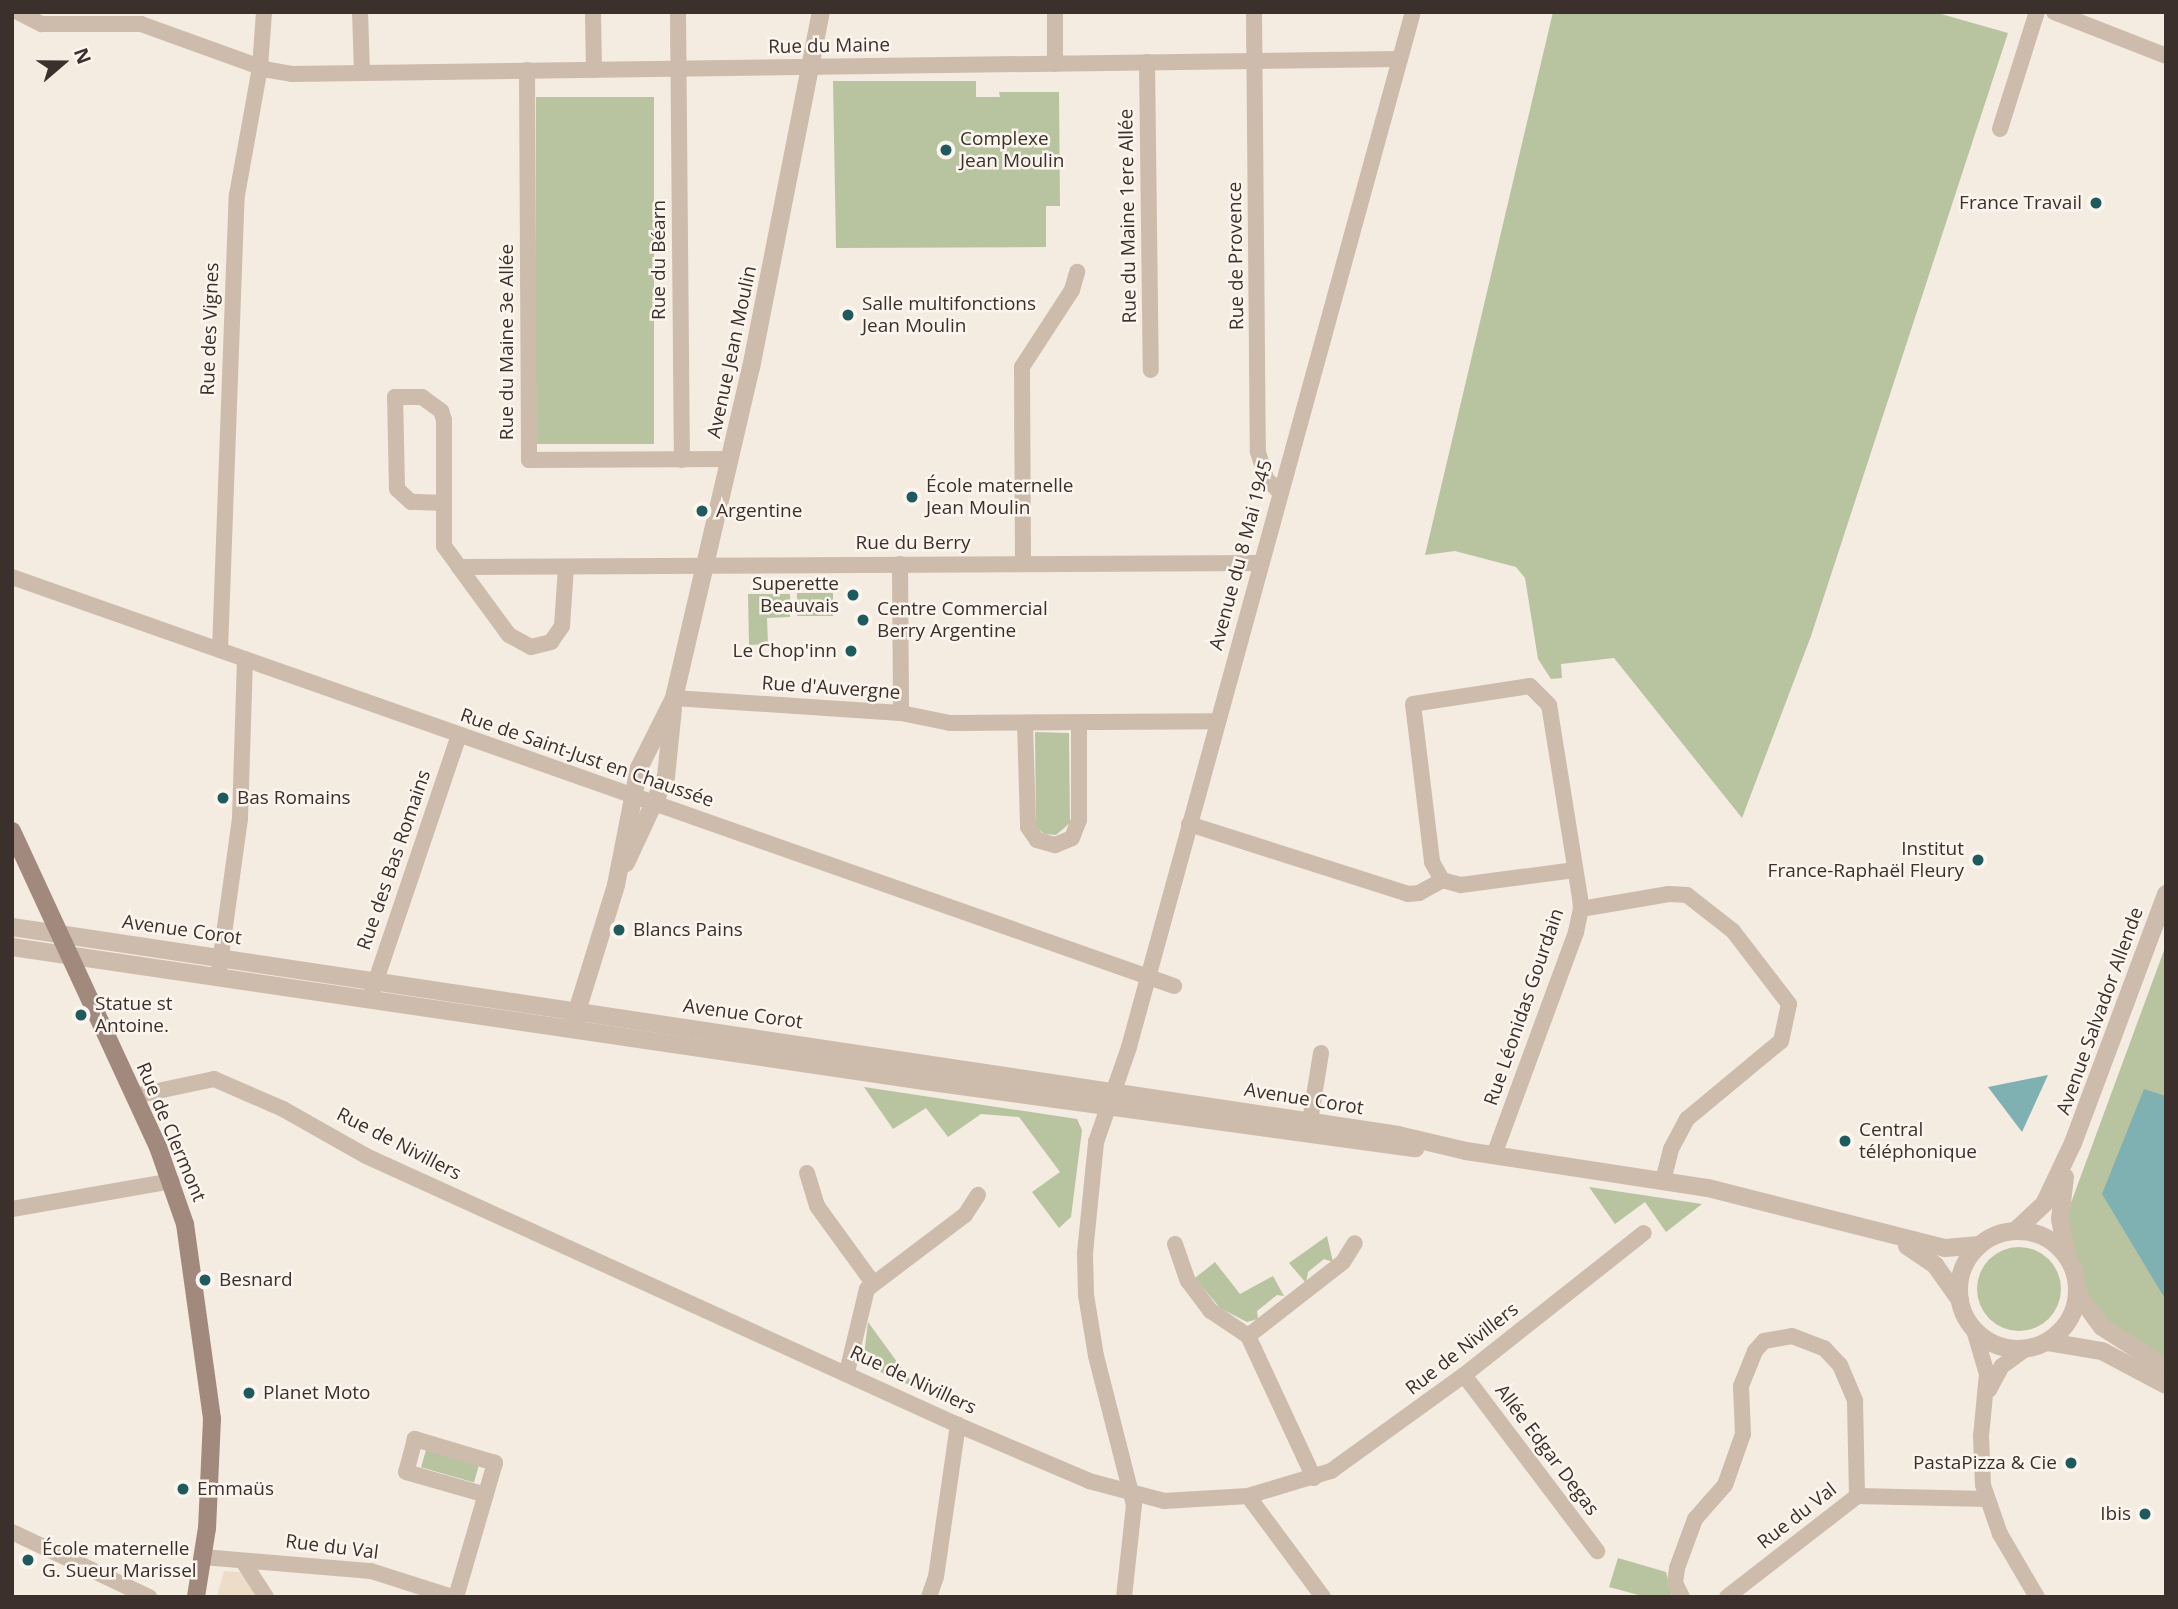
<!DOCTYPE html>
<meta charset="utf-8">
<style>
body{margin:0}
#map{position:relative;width:2178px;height:1609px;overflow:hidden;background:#f4ebe1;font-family:"Open Sans",sans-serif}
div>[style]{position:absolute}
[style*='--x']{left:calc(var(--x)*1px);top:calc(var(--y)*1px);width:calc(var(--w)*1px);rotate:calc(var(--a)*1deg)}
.green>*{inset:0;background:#b8c4a0;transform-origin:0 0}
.round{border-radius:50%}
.plaza>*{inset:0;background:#ecdcc8}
.water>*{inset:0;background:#7fb0b2}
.minor>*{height:16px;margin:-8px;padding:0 8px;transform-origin:8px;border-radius:8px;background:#cdbbac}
.tertiary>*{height:18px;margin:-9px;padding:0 9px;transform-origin:9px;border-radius:9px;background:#cdbbac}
.tertiary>.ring{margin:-9px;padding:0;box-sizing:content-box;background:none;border:18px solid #cdbbac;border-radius:50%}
.secondary>*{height:18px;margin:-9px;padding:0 9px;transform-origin:9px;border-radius:9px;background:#a18a7d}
.dots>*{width:19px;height:19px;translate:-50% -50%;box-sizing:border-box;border:4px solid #fbf5ee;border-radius:50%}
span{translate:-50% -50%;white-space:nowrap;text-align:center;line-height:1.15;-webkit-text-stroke:5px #fbf5ee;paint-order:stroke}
.street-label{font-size:19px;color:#3b302b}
.poi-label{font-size:19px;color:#3b302b}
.left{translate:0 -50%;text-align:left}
.right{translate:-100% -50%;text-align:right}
.frame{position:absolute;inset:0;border:14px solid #3b302b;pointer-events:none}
.north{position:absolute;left:28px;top:28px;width:70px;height:70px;-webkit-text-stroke:5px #fbf5ee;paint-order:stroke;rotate:70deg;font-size:19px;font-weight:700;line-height:28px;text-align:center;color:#3b302b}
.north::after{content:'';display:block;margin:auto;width:24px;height:32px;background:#3b302b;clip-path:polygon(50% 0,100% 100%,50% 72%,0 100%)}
</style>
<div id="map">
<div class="green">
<i style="clip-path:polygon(1553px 12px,1934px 12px,2008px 33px,1811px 636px,1742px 818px,1614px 658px,1561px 664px,1562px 678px,1551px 679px,1538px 659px,1525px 578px,1516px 567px,1455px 551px,1425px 555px)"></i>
<i style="clip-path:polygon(833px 81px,976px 81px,976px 97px,1000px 97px,999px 92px,1059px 92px,1060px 206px,1046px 206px,1046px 247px,836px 248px)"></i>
<i style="left:654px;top:97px;width:347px;height:118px;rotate:90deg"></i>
<i style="left:833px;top:593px;width:23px;height:36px;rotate:90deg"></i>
<i style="clip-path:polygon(748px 594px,790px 594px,790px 617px,767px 618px,768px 644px,749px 645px)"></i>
<i style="clip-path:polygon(1035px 732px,1069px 733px,1070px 823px,1056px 835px,1044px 834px,1036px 826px)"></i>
<i style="clip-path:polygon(2166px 945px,2166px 1360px,2115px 1329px,2091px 1306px,2065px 1219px)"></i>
<i style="clip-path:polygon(864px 1087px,1077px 1119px,1082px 1130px,1071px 1217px,1059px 1228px,1032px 1192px,1060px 1172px,1019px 1117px,981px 1114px,948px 1137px,926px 1108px,893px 1129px)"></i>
<i style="clip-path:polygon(1589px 1187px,1702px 1204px,1666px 1232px,1645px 1202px,1615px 1224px)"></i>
<i style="clip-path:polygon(1327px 1236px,1333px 1262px,1324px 1259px,1308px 1272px,1306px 1283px,1289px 1263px)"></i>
<i class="round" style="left:1977px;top:1247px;width:84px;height:84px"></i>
<i style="clip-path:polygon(1215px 1262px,1240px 1294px,1273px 1276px,1284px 1296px,1277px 1295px,1257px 1311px,1258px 1319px,1247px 1322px,1220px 1308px,1195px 1278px)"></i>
<i style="clip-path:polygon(868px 1322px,916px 1388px,863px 1364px)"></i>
<i style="left:426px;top:1450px;width:55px;height:18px;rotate:16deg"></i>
<i style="clip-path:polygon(1618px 1558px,1666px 1572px,1672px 1597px,1646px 1597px,1609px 1587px)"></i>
</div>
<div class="plaza">
<i style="clip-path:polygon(224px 1571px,251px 1573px,266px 1597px,217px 1597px)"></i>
</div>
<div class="water">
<i style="clip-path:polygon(2048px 1075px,2022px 1132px,1988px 1087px)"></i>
<i style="clip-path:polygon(2144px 1089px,2166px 1096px,2164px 1297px,2102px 1194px)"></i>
</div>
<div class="minor">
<i style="--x:18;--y:12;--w:27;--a:27"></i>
<i style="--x:42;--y:24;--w:99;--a:0"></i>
<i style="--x:141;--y:24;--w:136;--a:19.8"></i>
<i style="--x:269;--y:70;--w:23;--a:10"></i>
<i style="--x:292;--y:74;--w:1108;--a:-0.78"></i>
<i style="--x:360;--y:12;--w:61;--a:88.1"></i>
<i style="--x:593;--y:12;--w:58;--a:89"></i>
<i style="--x:678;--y:12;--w:448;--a:89.5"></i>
<i style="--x:1055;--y:12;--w:52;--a:90"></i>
<i style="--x:1254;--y:12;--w:440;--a:89.5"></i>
<i style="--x:1258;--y:452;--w:28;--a:73"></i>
<i style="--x:1266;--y:479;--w:19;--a:43"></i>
<i style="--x:2054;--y:12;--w:120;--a:21.4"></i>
<i style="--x:1147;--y:62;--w:308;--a:89.3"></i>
<i style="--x:527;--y:70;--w:390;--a:89.7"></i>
<i style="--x:529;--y:460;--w:200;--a:-0.3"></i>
<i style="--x:2000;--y:129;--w:123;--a:-72.5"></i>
<i style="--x:444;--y:503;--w:33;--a:-178"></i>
<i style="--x:411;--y:502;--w:19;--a:-137"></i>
<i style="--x:397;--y:489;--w:92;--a:-91.2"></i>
<i style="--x:395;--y:397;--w:27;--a:0"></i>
<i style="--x:422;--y:397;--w:24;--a:36"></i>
<i style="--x:441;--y:411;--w:9;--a:72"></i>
<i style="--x:444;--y:420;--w:126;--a:90"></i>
<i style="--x:444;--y:546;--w:26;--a:54"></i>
<i style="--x:459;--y:567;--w:802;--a:-0.29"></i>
<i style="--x:900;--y:564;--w:149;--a:89.6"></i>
<i style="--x:1023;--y:564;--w:197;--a:-90.3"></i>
<i style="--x:1022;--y:367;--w:92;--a:-57"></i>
<i style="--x:1072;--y:290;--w:19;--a:-74"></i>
<i style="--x:459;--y:567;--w:84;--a:53.7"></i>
<i style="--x:509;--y:635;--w:25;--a:29"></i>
<i style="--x:531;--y:647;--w:21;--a:-14"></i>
<i style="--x:551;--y:642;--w:19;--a:-55"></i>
<i style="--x:562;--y:626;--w:59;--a:-86.1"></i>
<i style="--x:12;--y:577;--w:1232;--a:19.39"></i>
<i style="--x:220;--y:650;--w:455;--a:-87.9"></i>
<i style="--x:237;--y:195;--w:130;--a:-79.8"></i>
<i style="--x:260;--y:67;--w:55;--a:-85.8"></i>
<i style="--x:674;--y:698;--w:227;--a:3.8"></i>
<i style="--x:901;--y:713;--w:50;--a:11.5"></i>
<i style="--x:950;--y:723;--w:268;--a:-0.4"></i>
<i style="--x:1025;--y:723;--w:104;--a:88.3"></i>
<i style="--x:1028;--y:827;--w:16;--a:55"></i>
<i style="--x:1037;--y:840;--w:19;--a:16"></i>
<i style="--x:1055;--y:845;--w:18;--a:-22"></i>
<i style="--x:1072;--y:838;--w:19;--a:-69"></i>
<i style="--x:1079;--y:820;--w:97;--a:-90"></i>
<i style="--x:1189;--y:824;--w:230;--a:17.7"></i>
<i style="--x:1408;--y:894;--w:11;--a:-5"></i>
<i style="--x:1419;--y:893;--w:26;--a:-29"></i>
<i style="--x:1581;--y:909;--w:89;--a:-9.7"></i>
<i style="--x:1669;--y:894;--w:18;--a:3"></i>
<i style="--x:1687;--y:895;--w:58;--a:38"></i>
<i style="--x:1733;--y:931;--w:92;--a:52.5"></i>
<i style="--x:1789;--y:1004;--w:38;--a:102"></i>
<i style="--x:1781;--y:1041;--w:122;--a:140.3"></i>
<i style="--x:1687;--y:1119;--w:34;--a:118"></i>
<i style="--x:1671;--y:1149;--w:32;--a:104"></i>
<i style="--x:219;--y:970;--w:153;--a:-82.1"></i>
<i style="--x:240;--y:818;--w:159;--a:-88.2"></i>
<i style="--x:370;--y:998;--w:278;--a:-71.3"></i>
<i style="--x:134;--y:1096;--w:82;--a:-12"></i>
<i style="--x:214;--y:1079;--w:75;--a:23.5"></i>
<i style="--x:283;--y:1109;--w:95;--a:29.5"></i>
<i style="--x:366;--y:1156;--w:650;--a:24.44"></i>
<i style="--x:958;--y:1425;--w:142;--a:23.1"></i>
<i style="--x:1089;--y:1481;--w:78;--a:14.9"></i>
<i style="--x:1164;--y:1501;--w:84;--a:-3.4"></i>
<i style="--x:1248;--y:1496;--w:87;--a:-16.8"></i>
<i style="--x:1331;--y:1471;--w:164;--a:-35.8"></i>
<i style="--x:1464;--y:1375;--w:229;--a:-38.3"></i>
<i style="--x:1310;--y:1121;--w:69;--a:-80.8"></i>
<i style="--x:1494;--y:1155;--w:238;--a:-69.8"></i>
<i style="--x:1576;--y:932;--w:24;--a:-78"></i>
<i style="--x:1581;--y:909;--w:11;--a:-95"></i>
<i style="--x:1580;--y:898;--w:195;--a:-99.1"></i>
<i style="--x:1549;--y:705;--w:27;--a:-135"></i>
<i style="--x:1530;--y:686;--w:118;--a:171.3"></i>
<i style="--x:1413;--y:704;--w:159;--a:83.1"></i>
<i style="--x:1432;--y:862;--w:21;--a:61"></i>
<i style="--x:1442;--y:880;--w:20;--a:15"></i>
<i style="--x:1461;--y:885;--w:115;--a:-7.5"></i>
<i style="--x:807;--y:1173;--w:34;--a:73"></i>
<i style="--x:817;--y:1206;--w:95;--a:54"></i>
<i style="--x:12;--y:1209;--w:162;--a:-9.9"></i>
<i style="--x:1175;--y:1244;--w:39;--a:71"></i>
<i style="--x:1188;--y:1281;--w:38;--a:53"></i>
<i style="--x:1211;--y:1311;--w:45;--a:34"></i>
<i style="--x:1974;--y:1330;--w:46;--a:73.5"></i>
<i style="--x:1987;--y:1374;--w:62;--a:95.5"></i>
<i style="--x:1981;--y:1436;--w:49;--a:87.7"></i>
<i style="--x:1983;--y:1485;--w:52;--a:70.9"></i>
<i style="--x:2000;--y:1534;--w:73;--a:59.6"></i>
<i style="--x:847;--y:1372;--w:85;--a:-76.5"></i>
<i style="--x:867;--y:1289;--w:123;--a:-37.1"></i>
<i style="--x:965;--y:1215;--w:24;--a:-57"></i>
<i style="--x:1464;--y:1375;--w:221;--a:52.9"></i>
<i style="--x:1989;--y:1390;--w:27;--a:-62"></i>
<i style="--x:2002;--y:1366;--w:29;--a:-36"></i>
<i style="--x:1314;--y:1478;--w:157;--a:-114.9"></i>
<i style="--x:1248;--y:1336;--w:120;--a:-37.9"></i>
<i style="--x:1343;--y:1262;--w:22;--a:-58"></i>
<i style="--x:1248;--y:1496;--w:126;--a:53.4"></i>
<i style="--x:12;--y:1532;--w:152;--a:25.4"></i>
<i style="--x:203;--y:1557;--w:169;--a:4.8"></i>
<i style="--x:371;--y:1571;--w:85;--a:17.8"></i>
<i style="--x:244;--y:1563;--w:40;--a:57.1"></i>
<i style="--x:456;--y:1597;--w:140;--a:-73.8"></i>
<i style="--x:495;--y:1463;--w:84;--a:-163.3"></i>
<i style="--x:415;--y:1439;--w:34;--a:105"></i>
<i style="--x:406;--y:1472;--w:83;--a:16"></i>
<i style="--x:929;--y:1597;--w:21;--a:-71"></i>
<i style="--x:936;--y:1577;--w:154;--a:-81.8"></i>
<i style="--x:1124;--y:1597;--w:93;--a:-83.8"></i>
<i style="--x:1134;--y:1505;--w:154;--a:-104.3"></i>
<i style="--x:1096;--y:1356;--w:62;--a:-99.3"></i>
<i style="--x:1086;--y:1295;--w:42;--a:-91.4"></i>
<i style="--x:1085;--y:1253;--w:112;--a:-84.3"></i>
<i style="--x:1096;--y:1142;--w:101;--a:-70.8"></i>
<i style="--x:1129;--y:1047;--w:1073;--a:-74.66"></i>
<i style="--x:1682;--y:1597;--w:16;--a:-117"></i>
<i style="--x:1675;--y:1583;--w:15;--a:-82"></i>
<i style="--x:1677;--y:1568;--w:52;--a:-69.8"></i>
<i style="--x:1695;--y:1519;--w:45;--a:-48.6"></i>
<i style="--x:1725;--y:1485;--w:54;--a:-70.6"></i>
<i style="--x:1743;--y:1434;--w:48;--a:-92.4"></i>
<i style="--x:1741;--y:1386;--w:38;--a:-68"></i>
<i style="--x:1755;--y:1351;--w:13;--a:-48"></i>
<i style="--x:1764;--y:1341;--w:28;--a:-10"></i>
<i style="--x:1792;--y:1336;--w:34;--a:21"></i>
<i style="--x:1824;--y:1348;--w:23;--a:47"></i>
<i style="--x:1840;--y:1365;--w:39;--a:67"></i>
<i style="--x:1855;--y:1401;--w:95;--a:88.8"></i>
<i style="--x:1727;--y:1597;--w:165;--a:-37.8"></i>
<i style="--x:1857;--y:1496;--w:130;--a:1.3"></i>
</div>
<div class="tertiary">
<i style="--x:626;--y:863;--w:95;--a:-65.1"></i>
<i style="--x:666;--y:777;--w:69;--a:-84.2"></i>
<i style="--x:12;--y:927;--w:1402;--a:8.53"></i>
<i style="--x:1398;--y:1135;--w:70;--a:13.2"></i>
<i style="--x:1466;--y:1151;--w:245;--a:8.7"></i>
<i style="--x:1708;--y:1188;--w:244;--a:14.2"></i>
<i style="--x:1945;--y:1248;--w:35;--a:-5"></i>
<i style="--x:12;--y:947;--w:922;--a:8.36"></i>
<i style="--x:924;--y:1081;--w:496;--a:7.8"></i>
<i style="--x:574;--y:1021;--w:142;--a:-72.8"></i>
<i style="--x:616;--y:885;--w:119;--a:-78.9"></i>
<i style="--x:639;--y:768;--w:78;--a:-63.4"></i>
<i style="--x:674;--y:698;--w:339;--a:-76.9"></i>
<i style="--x:751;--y:368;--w:363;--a:-78.9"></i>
<i style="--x:2065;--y:1177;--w:42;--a:96.8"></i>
<i style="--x:2060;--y:1219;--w:38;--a:79"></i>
<i class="ring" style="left:1959px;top:1231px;width:100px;height:100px"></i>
<i style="--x:2015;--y:1231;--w:40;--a:-43"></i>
<i style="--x:2044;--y:1204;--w:68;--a:-64.6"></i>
<i style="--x:2073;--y:1143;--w:266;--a:-69.5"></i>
<i style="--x:1907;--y:1246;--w:34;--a:34"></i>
<i style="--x:1935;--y:1265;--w:43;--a:54.5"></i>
<i style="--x:2077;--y:1293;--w:42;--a:53.7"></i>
<i style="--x:2102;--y:1327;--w:76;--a:32.6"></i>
<i style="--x:2048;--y:1342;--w:55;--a:9.5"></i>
<i style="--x:2102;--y:1351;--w:72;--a:28"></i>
</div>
<div class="secondary">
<i style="--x:12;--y:831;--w:348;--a:65.2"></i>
<i style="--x:158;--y:1147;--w:82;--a:70.7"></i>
<i style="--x:185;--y:1224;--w:197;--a:82.1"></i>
<i style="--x:212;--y:1419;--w:109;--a:92.6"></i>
<i style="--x:207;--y:1528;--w:70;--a:99.1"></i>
</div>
<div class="dots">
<i style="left:946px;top:150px;background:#1f5a5e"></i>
<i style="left:2096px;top:203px;background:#1f5a5e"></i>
<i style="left:848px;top:315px;background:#1f5a5e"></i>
<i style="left:912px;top:497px;background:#1f5a5e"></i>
<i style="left:702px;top:511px;background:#1f5a5e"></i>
<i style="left:853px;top:595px;background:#1f5a5e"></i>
<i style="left:863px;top:620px;background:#1f5a5e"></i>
<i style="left:851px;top:651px;background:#1f5a5e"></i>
<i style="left:223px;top:798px;background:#1f5a5e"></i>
<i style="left:1978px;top:860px;background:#1f5a5e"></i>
<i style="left:619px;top:930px;background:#1f5a5e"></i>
<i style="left:81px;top:1015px;background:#1f5a5e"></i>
<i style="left:1845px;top:1141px;background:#1f5a5e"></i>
<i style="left:205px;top:1280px;background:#1f5a5e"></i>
<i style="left:249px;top:1393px;background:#1f5a5e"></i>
<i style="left:2071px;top:1463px;background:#1f5a5e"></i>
<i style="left:183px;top:1489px;background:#1f5a5e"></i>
<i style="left:2145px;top:1514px;background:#1f5a5e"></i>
<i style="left:28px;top:1560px;background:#1f5a5e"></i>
</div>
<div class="street-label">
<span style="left:829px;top:46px;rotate:-1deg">Rue du Maine</span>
<span style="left:1128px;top:216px;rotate:-91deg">Rue du Maine 1ere Allée</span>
<span style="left:1236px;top:256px;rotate:-91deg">Rue de Provence</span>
<span style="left:659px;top:260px;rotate:-90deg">Rue du Béarn</span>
<span style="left:210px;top:329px;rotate:-88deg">Rue des Vignes</span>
<span style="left:507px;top:342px;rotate:-90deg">Rue du Maine 3e Allée</span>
<span style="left:732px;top:352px;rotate:-78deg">Avenue Jean Moulin</span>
<span style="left:913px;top:543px">Rue du Berry</span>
<span style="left:1241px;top:555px;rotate:-75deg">Avenue du 8 Mai 1945</span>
<span style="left:831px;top:688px;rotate:4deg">Rue d'Auvergne</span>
<span style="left:587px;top:758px;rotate:19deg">Rue de Saint-Just en Chaussée</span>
<span style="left:394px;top:860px;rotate:-71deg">Rue des Bas Romains</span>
<span style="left:182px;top:930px;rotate:8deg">Avenue Corot</span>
<span style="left:1524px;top:1007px;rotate:-71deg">Rue Léonidas Gourdain</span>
<span style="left:2100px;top:1011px;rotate:-70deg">Avenue Salvador Allende</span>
<span style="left:743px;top:1014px;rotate:8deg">Avenue Corot</span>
<span style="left:1304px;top:1099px;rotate:9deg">Avenue Corot</span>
<span style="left:171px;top:1132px;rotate:67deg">Rue de Clermont</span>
<span style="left:399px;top:1144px;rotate:27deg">Rue de Nivillers</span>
<span style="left:1462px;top:1349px;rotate:-38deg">Rue de Nivillers</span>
<span style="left:913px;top:1380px;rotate:25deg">Rue de Nivillers</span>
<span style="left:1547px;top:1450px;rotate:53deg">Allée Edgar Degas</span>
<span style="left:1797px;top:1516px;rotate:-38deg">Rue du Val</span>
<span style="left:332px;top:1547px;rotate:7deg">Rue du Val</span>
</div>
<div class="poi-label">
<span class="left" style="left:960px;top:150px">Complexe<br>Jean Moulin</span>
<span class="right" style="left:2082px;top:203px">France Travail</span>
<span class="left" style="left:862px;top:315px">Salle multifonctions<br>Jean Moulin</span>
<span class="left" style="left:926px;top:497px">École maternelle<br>Jean Moulin</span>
<span class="left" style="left:716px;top:511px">Argentine</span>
<span class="right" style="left:839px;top:595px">Superette<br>Beauvais</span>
<span class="left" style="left:877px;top:620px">Centre Commercial<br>Berry Argentine</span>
<span class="right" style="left:837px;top:651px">Le Chop'inn</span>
<span class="left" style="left:237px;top:798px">Bas Romains</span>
<span class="right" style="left:1964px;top:860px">Institut<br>France-Raphaël Fleury</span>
<span class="left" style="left:633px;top:930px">Blancs Pains</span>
<span class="left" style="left:95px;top:1015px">Statue st<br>Antoine.</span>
<span class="left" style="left:1859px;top:1141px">Central<br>téléphonique</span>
<span class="left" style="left:219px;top:1280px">Besnard</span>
<span class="left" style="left:263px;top:1393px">Planet Moto</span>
<span class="right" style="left:2057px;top:1463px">PastaPizza &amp; Cie</span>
<span class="left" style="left:197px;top:1489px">Emmaüs</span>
<span class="right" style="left:2131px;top:1514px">Ibis</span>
<span class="left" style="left:42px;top:1560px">École maternelle<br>G. Sueur Marissel</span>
</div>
<div class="frame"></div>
<div class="north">N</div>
</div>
